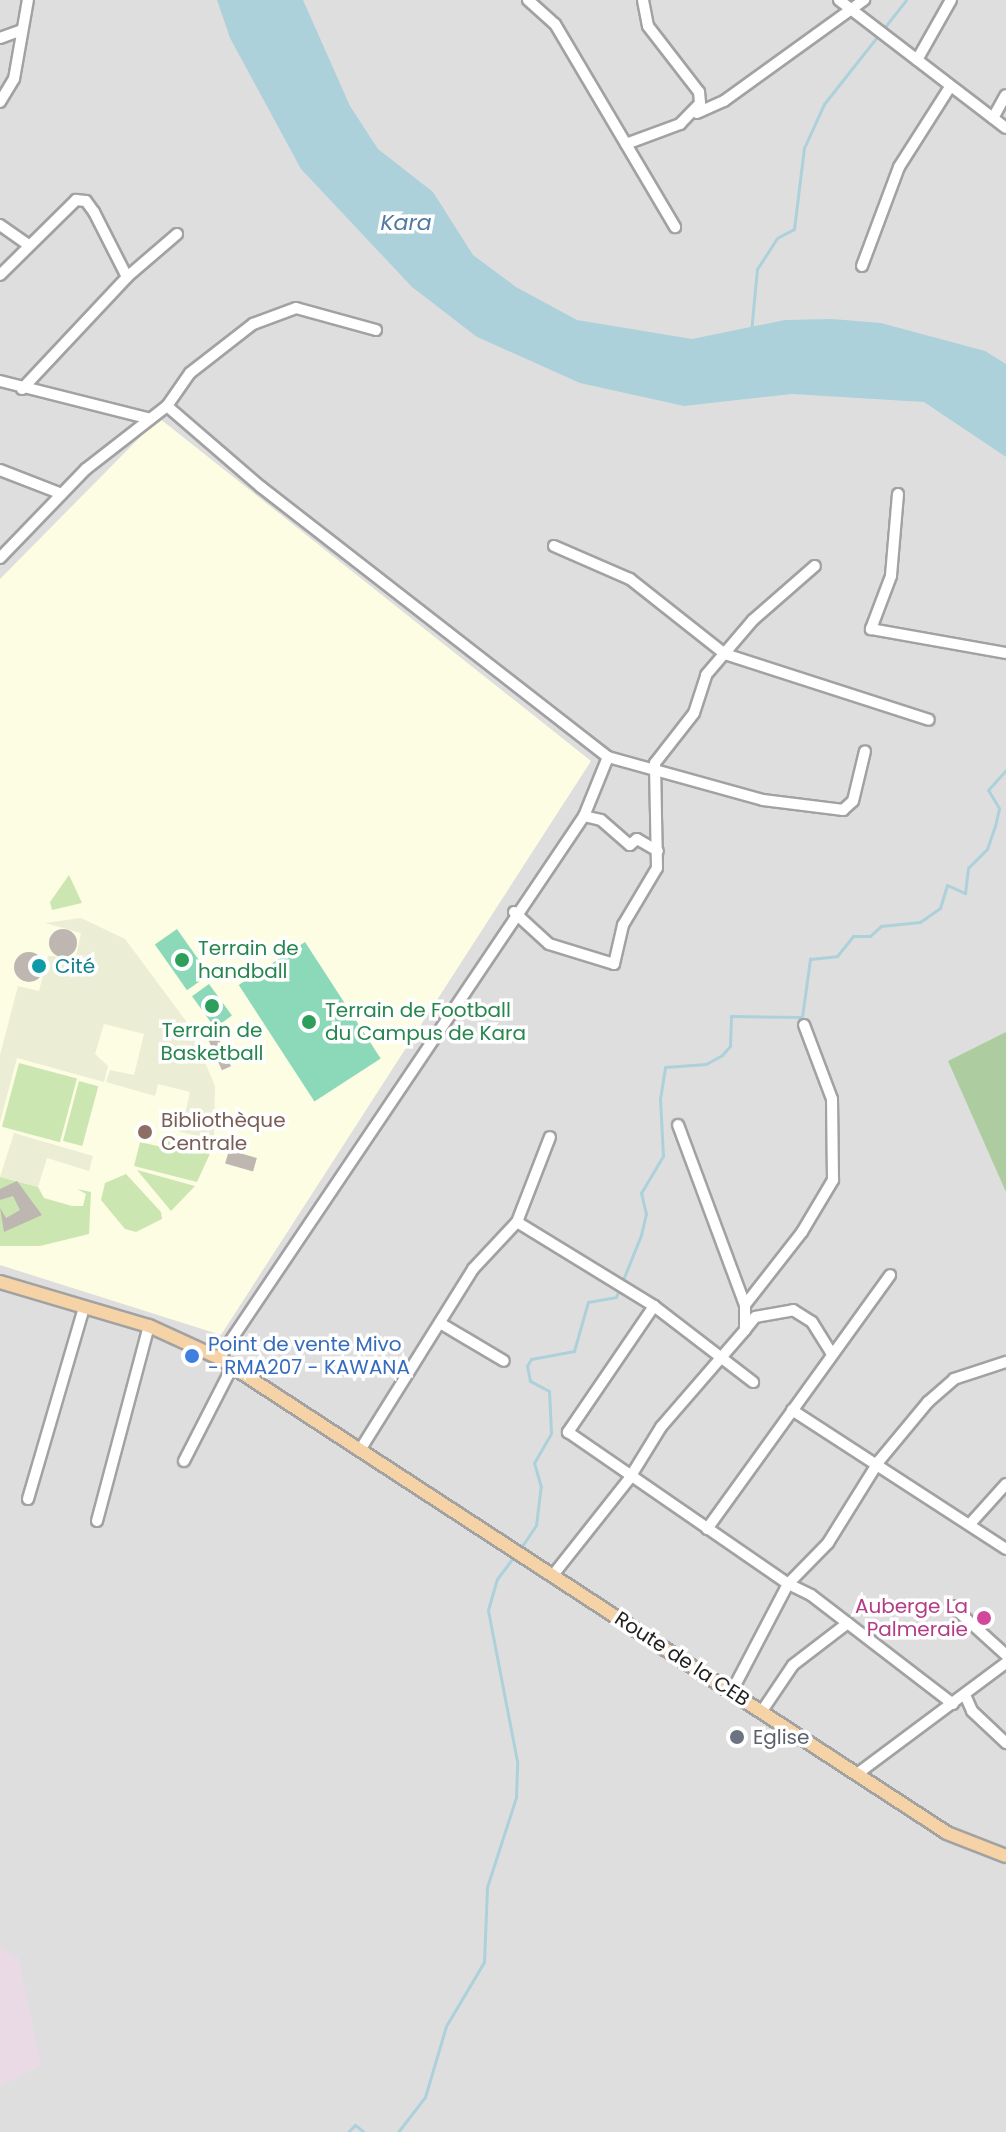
<!DOCTYPE html>
<meta charset="utf-8">
<style>
body{margin:0}
#map{position:relative;width:1006px;height:2132px;overflow:hidden;background:#f0ede8;font-family:Poppins,sans-serif}
div>[style]{position:absolute}
[style*='--x']{left:calc(var(--x)*1px);top:calc(var(--y)*1px);width:calc(var(--w)*1px);rotate:calc(var(--a)*1deg)}
.residential>*{inset:0;background:#dfdede;transform-origin:0 0}
.industrial>*{inset:0;background:#e9dae6}
.education>*{inset:0;background:#fdfde4}
.farmland>*{inset:0;background:#ecedd5}
.grass>*{inset:0;background:#cce6b2;transform-origin:0 0}
.forest>*{inset:0;background:#adcda0}
.pitch>*{inset:0;background:#8cd9ba;transform-origin:0 0}
.water>*{inset:0;background:#acd1db}
.stream>*{height:3px;margin:-1.5px;padding:0 1.5px;transform-origin:1.5px;border-radius:1.5px;background:#acd1db}
.building>*{inset:0;background:#beb7b1;transform-origin:0 0}
.round{border-radius:50%}
.roads{filter:drop-shadow(2px 0 #a2a2a2) drop-shadow(-2px 0 #a2a2a2) drop-shadow(0 2px #a2a2a2) drop-shadow(0 -2px #a2a2a2)}
.minor>*{height:10px;margin:-5px;padding:0 5px;transform-origin:5px;border-radius:5px;background:#fff}
.major>*{height:12px;margin:-6px;padding:0 6px;transform-origin:6px;border-radius:6px;background:#f6d3a7}
.dots>*{width:22px;height:22px;translate:-50% -50%;box-sizing:border-box;border:4px solid #fff;border-radius:50%}
span{translate:-50% -50%;white-space:nowrap;text-align:center;line-height:1.15;-webkit-text-stroke:7px #fff;paint-order:stroke}
.leisure-label{font-size:20px;color:#27864d}
.left{translate:0 -50%;text-align:left}
.culture-label{font-size:20px;color:#0d838f}
.education-label{font-size:20px;color:#785e54}
.shop-label{font-size:20px;color:#366cbe}
.hotel-label{font-size:20px;color:#b23c85}
.right{translate:-100% -50%;text-align:right}
.street-label{font-size:20px;color:#212121}
.worship-label{font-size:20px;color:#5b616d}
.water-label{font-size:22px;color:#507aa3;font-style:italic}
</style>
<div id="map">
<div class="residential">
<i style="left:0;top:0;width:1006px;height:2132px"></i>
</div>
<div class="industrial">
<i style="clip-path:polygon(0 1948px,18px 1957px,41px 2065px,0 2086px)"></i>
</div>
<div class="education">
<i style="clip-path:polygon(159px 418px,591px 761px,221px 1335px,0 1265px,0 579px)"></i>
</div>
<div class="farmland">
<i style="clip-path:polygon(81px 918px,125px 939px,189px 1025px,215px 1086px,214px 1140px,173px 1130px,176px 1118px,184px 1119px,190px 1092px,158px 1084px,155px 1096px,106px 1082px,110px 1070px,134px 1075px,144px 1034px,104px 1024px,95px 1054px,108px 1066px,104px 1082px,17px 1058px,0 1122px,0 1055px,18px 986px,39px 991px,48px 956px,76px 957px,81px 933px,45px 923px)"></i>
<i style="clip-path:polygon(14px 1133px,93px 1156px,89px 1171px,47px 1158px,38px 1187px,0 1177px)"></i>
</div>
<div class="grass">
<i style="clip-path:polygon(69px 875px,82px 903px,52px 910px,50px 902px)"></i>
<i style="left:19px;top:1063px;width:60px;height:66px;rotate:15deg"></i>
<i style="left:79px;top:1081px;width:20px;height:62px;rotate:15deg"></i>
<i style="clip-path:polygon(171px 1135px,213px 1147px,197px 1182px,134px 1166px,140px 1142px,166px 1148px)"></i>
<i style="clip-path:polygon(137px 1170px,195px 1186px,171px 1211px)"></i>
<i style="clip-path:polygon(126px 1174px,161px 1212px,162px 1219px,136px 1232px,125px 1229px,101px 1200px,105px 1183px)"></i>
<i style="clip-path:polygon(0 1177px,38px 1187px,44px 1198px,72px 1206px,83px 1206px,86px 1194px,77px 1189px,91px 1192px,89px 1234px,40px 1246px,0 1246px)"></i>
</div>
<div class="forest">
<i style="clip-path:polygon(1006px 1032px,1006px 1192px,948px 1061px)"></i>
</div>
<div class="pitch">
<i style="left:177px;top:929px;width:56px;height:27px;rotate:55deg"></i>
<i style="left:305px;top:942px;width:139px;height:79px;rotate:57deg"></i>
<i style="left:209px;top:984px;width:39px;height:21px;rotate:54deg"></i>
</div>
<div class="water">
<i style="clip-path:polygon(217px 0,303px 0,350px 106px,378px 149px,433px 192px,473px 255px,516px 287px,577px 320px,692px 339px,785px 320px,832px 319px,881px 323px,985px 351px,1006px 364px,1006px 457px,924px 402px,792px 394px,684px 406px,580px 383px,477px 337px,412px 287px,301px 169px,230px 38px)"></i>
</div>
<div class="stream">
<i style="--x:751;--y:332;--w:63;--a:-84.6"></i>
<i style="--x:757;--y:269;--w:37;--a:-57"></i>
<i style="--x:777;--y:238;--w:19;--a:-28"></i>
<i style="--x:794;--y:229;--w:82;--a:-83"></i>
<i style="--x:804;--y:148;--w:48;--a:-65.6"></i>
<i style="--x:824;--y:104;--w:132;--a:-51.7"></i>
<i style="--x:520;--y:1549;--w:29;--a:-56"></i>
<i style="--x:536;--y:1525;--w:38;--a:-83"></i>
<i style="--x:541;--y:1487;--w:25;--a:-106"></i>
<i style="--x:534;--y:1463;--w:34;--a:-60"></i>
<i style="--x:551;--y:1433;--w:42;--a:-92.7"></i>
<i style="--x:549;--y:1391;--w:21;--a:-152"></i>
<i style="--x:530;--y:1381;--w:15;--a:-101"></i>
<i style="--x:527;--y:1366;--w:8;--a:-60"></i>
<i style="--x:531;--y:1359;--w:44;--a:-10.5"></i>
<i style="--x:574;--y:1351;--w:51;--a:-74.1"></i>
<i style="--x:588;--y:1302;--w:28;--a:-10"></i>
<i style="--x:616;--y:1297;--w:67;--a:-68"></i>
<i style="--x:641;--y:1235;--w:22;--a:-77"></i>
<i style="--x:646;--y:1214;--w:22;--a:-103"></i>
<i style="--x:641;--y:1193;--w:43;--a:-59.3"></i>
<i style="--x:663;--y:1156;--w:57;--a:-93"></i>
<i style="--x:660;--y:1099;--w:32;--a:-81"></i>
<i style="--x:665;--y:1067;--w:41;--a:-4.2"></i>
<i style="--x:706;--y:1064;--w:18;--a:-29"></i>
<i style="--x:722;--y:1055;--w:12;--a:-48"></i>
<i style="--x:730;--y:1046;--w:30;--a:-88"></i>
<i style="--x:731;--y:1016;--w:71;--a:0.8"></i>
<i style="--x:802;--y:1017;--w:59;--a:-82.1"></i>
<i style="--x:810;--y:959;--w:27;--a:-6"></i>
<i style="--x:837;--y:956;--w:26;--a:-51"></i>
<i style="--x:853;--y:936;--w:17;--a:0"></i>
<i style="--x:870;--y:936;--w:15;--a:-42"></i>
<i style="--x:881;--y:926;--w:39;--a:-6"></i>
<i style="--x:920;--y:922;--w:24;--a:-35"></i>
<i style="--x:940;--y:908;--w:24;--a:-73"></i>
<i style="--x:947;--y:885;--w:20;--a:24"></i>
<i style="--x:965;--y:893;--w:25;--a:-83"></i>
<i style="--x:968;--y:868;--w:27;--a:-45"></i>
<i style="--x:987;--y:849;--w:24;--a:-71"></i>
<i style="--x:995;--y:826;--w:18;--a:-77"></i>
<i style="--x:999;--y:808;--w:21;--a:-121"></i>
<i style="--x:988;--y:790;--w:27;--a:-48"></i>
<i style="--x:348;--y:2132;--w:10;--a:-45"></i>
<i style="--x:355;--y:2125;--w:11;--a:38"></i>
<i style="--x:398;--y:2132;--w:44;--a:-52.4"></i>
<i style="--x:425;--y:2097;--w:74;--a:-73.5"></i>
<i style="--x:446;--y:2026;--w:74;--a:-59.3"></i>
<i style="--x:484;--y:1962;--w:75;--a:-87.7"></i>
<i style="--x:487;--y:1887;--w:95;--a:-72.1"></i>
<i style="--x:516;--y:1797;--w:36;--a:-88"></i>
<i style="--x:517;--y:1761;--w:154;--a:-100.9"></i>
<i style="--x:488;--y:1610;--w:32;--a:-74"></i>
<i style="--x:497;--y:1579;--w:30;--a:-53"></i>
</div>
<div class="building">
<i class="round" style="left:49px;top:929px;width:28px;height:28px"></i>
<i class="round" style="left:14px;top:952px;width:30px;height:30px"></i>
<i style="left:218px;top:1037px;width:32px;height:10px;rotate:66deg"></i>
<i style="left:229px;top:1150px;width:29px;height:14px;rotate:16deg"></i>
<i style="clip-path:polygon(17px 1181px,42px 1215px,4px 1232px,0 1208px,6px 1218px,20px 1210px,13px 1196px,0 1200px,0 1189px)"></i>
</div>
<div class="roads">
<div class="minor">
<i style="--x:528;--y:0;--w:36;--a:42"></i>
<i style="--x:555;--y:24;--w:236;--a:59.4"></i>
<i style="--x:839;--y:0;--w:210;--a:37.5"></i>
<i style="--x:0;--y:38;--w:23;--a:-20"></i>
<i style="--x:917;--y:60;--w:69;--a:-60.5"></i>
<i style="--x:0;--y:102;--w:27;--a:-59"></i>
<i style="--x:14;--y:79;--w:80;--a:-80"></i>
<i style="--x:697;--y:113;--w:30;--a:-24"></i>
<i style="--x:724;--y:101;--w:173;--a:-35.8"></i>
<i style="--x:993;--y:118;--w:26;--a:-61"></i>
<i style="--x:626;--y:144;--w:58;--a:-20.3"></i>
<i style="--x:680;--y:124;--w:29;--a:-46"></i>
<i style="--x:700;--y:103;--w:11;--a:-95"></i>
<i style="--x:699;--y:92;--w:83;--a:-127.7"></i>
<i style="--x:648;--y:26;--w:26;--a:-101"></i>
<i style="--x:0;--y:225;--w:35;--a:35"></i>
<i style="--x:862;--y:266;--w:106;--a:-69.5"></i>
<i style="--x:899;--y:167;--w:95;--a:-57.5"></i>
<i style="--x:0;--y:275;--w:107;--a:-44.6"></i>
<i style="--x:76;--y:200;--w:10;--a:6"></i>
<i style="--x:86;--y:201;--w:14;--a:54"></i>
<i style="--x:94;--y:212;--w:73;--a:63.1"></i>
<i style="--x:0;--y:381;--w:152;--a:14.1"></i>
<i style="--x:22;--y:389;--w:154;--a:-46.8"></i>
<i style="--x:127;--y:277;--w:66;--a:-40.7"></i>
<i style="--x:167;--y:406;--w:124;--a:40.8"></i>
<i style="--x:261;--y:487;--w:440;--a:37.9"></i>
<i style="--x:608;--y:757;--w:64;--a:112.1"></i>
<i style="--x:584;--y:816;--w:653;--a:123.96"></i>
<i style="--x:0;--y:470;--w:66;--a:21.2"></i>
<i style="--x:898;--y:494;--w:82;--a:94.9"></i>
<i style="--x:891;--y:576;--w:57;--a:110.7"></i>
<i style="--x:871;--y:629;--w:137;--a:10.1"></i>
<i style="--x:554;--y:546;--w:83;--a:23.5"></i>
<i style="--x:630;--y:579;--w:121;--a:38.3"></i>
<i style="--x:725;--y:654;--w:214;--a:17.9"></i>
<i style="--x:0;--y:558;--w:124;--a:-46"></i>
<i style="--x:86;--y:469;--w:103;--a:-37.9"></i>
<i style="--x:167;--y:406;--w:40;--a:-55.1"></i>
<i style="--x:190;--y:373;--w:80;--a:-37.9"></i>
<i style="--x:253;--y:324;--w:46;--a:-20.4"></i>
<i style="--x:296;--y:308;--w:83;--a:15.4"></i>
<i style="--x:608;--y:757;--w:161;--a:15.5"></i>
<i style="--x:763;--y:800;--w:81;--a:7.1"></i>
<i style="--x:843;--y:810;--w:13;--a:-42"></i>
<i style="--x:853;--y:801;--w:51;--a:-76.5"></i>
<i style="--x:584;--y:816;--w:17;--a:13"></i>
<i style="--x:601;--y:820;--w:38;--a:41"></i>
<i style="--x:630;--y:845;--w:9;--a:-41"></i>
<i style="--x:637;--y:839;--w:24;--a:30"></i>
<i style="--x:514;--y:912;--w:47;--a:42.4"></i>
<i style="--x:549;--y:944;--w:68;--a:17.1"></i>
<i style="--x:614;--y:964;--w:40;--a:-77"></i>
<i style="--x:623;--y:925;--w:66;--a:-59.2"></i>
<i style="--x:657;--y:868;--w:105;--a:-91.1"></i>
<i style="--x:655;--y:763;--w:63;--a:-52"></i>
<i style="--x:694;--y:713;--w:40;--a:-72"></i>
<i style="--x:706;--y:675;--w:72;--a:-49.5"></i>
<i style="--x:753;--y:620;--w:82;--a:-41.1"></i>
<i style="--x:517;--y:1222;--w:161;--a:31.5"></i>
<i style="--x:654;--y:1306;--w:125;--a:37.5"></i>
<i style="--x:745;--y:1305;--w:93;--a:-52"></i>
<i style="--x:802;--y:1232;--w:61;--a:-59.2"></i>
<i style="--x:833;--y:1180;--w:81;--a:-90.7"></i>
<i style="--x:832;--y:1099;--w:79;--a:-110.7"></i>
<i style="--x:654;--y:1306;--w:153;--a:124.3"></i>
<i style="--x:568;--y:1432;--w:267;--a:34.6"></i>
<i style="--x:788;--y:1584;--w:121;--a:117.6"></i>
<i style="--x:440;--y:1323;--w:74;--a:30.7"></i>
<i style="--x:745;--y:1330;--w:16;--a:-52"></i>
<i style="--x:755;--y:1317;--w:39;--a:-10"></i>
<i style="--x:793;--y:1310;--w:22;--a:32"></i>
<i style="--x:812;--y:1322;--w:36;--a:58"></i>
<i style="--x:792;--y:1410;--w:255;--a:33"></i>
<i style="--x:360;--y:1450;--w:213;--a:-58"></i>
<i style="--x:473;--y:1269;--w:64;--a:-46.9"></i>
<i style="--x:517;--y:1222;--w:91;--a:-68.8"></i>
<i style="--x:184;--y:1461;--w:106;--a:-62.9"></i>
<i style="--x:28;--y:1499;--w:200;--a:-73.7"></i>
<i style="--x:97;--y:1521;--w:202;--a:-75.1"></i>
<i style="--x:970;--y:1524;--w:54;--a:-48"></i>
<i style="--x:707;--y:1529;--w:313;--a:-54.2"></i>
<i style="--x:553;--y:1575;--w:122;--a:-51.6"></i>
<i style="--x:629;--y:1479;--w:61;--a:-58.4"></i>
<i style="--x:661;--y:1427;--w:128;--a:-49.1"></i>
<i style="--x:745;--y:1330;--w:25;--a:-90"></i>
<i style="--x:745;--y:1305;--w:192;--a:-110.4"></i>
<i style="--x:952;--y:1606;--w:73;--a:42.2"></i>
<i style="--x:965;--y:1695;--w:17;--a:66"></i>
<i style="--x:972;--y:1711;--w:47;--a:43.3"></i>
<i style="--x:953;--y:1704;--w:179;--a:-142.5"></i>
<i style="--x:811;--y:1595;--w:25;--a:-154"></i>
<i style="--x:788;--y:1584;--w:57;--a:-45.7"></i>
<i style="--x:828;--y:1543;--w:97;--a:-58.1"></i>
<i style="--x:879;--y:1461;--w:77;--a:-50.3"></i>
<i style="--x:928;--y:1402;--w:35;--a:-41"></i>
<i style="--x:954;--y:1379;--w:55;--a:-18.1"></i>
<i style="--x:762;--y:1711;--w:55;--a:-56"></i>
<i style="--x:793;--y:1665;--w:69;--a:-37.4"></i>
<i style="--x:857;--y:1774;--w:186;--a:-36.7"></i>
</div>
<div class="major">
<i style="--x:0;--y:1282;--w:155;--a:16.5"></i>
<i style="--x:149;--y:1326;--w:77;--a:24.6"></i>
<i style="--x:219;--y:1358;--w:869;--a:33.12"></i>
<i style="--x:947;--y:1833;--w:63;--a:21.3"></i>
</div>
</div>
<div class="dots">
<i style="left:182px;top:960px;background:#2e9e5b"></i>
<i style="left:39px;top:966px;background:#0f9aa8"></i>
<i style="left:212px;top:1006px;background:#2e9e5b"></i>
<i style="left:309px;top:1022px;background:#2e9e5b"></i>
<i style="left:145px;top:1132px;background:#8d6e63"></i>
<i style="left:192px;top:1356px;background:#3f7fe0"></i>
<i style="left:984px;top:1618px;background:#d1479c"></i>
<i style="left:737px;top:1737px;background:#6b7280"></i>
</div>
<div class="leisure-label">
<span class="left" style="left:198px;top:960px">Terrain de<br>handball</span>
<span class="left" style="left:325px;top:1022px">Terrain de Football<br>du Campus de Kara</span>
<span style="left:212px;top:1042px">Terrain de<br>Basketball</span>
</div>
<div class="culture-label">
<span class="left" style="left:55px;top:966px">Cité</span>
</div>
<div class="education-label">
<span class="left" style="left:161px;top:1132px">Bibliothèque<br>Centrale</span>
</div>
<div class="shop-label">
<span class="left" style="left:208px;top:1356px">Point de vente Mivo<br>- RMA207 - KAWANA</span>
</div>
<div class="hotel-label">
<span class="right" style="left:968px;top:1618px">Auberge La<br>Palmeraie</span>
</div>
<div class="street-label">
<span style="left:682px;top:1659px;rotate:33deg">Route de la CEB</span>
</div>
<div class="worship-label">
<span class="left" style="left:753px;top:1737px">Eglise</span>
</div>
<div class="water-label">
<span style="left:406px;top:223px">Kara</span>
</div>
</div>
